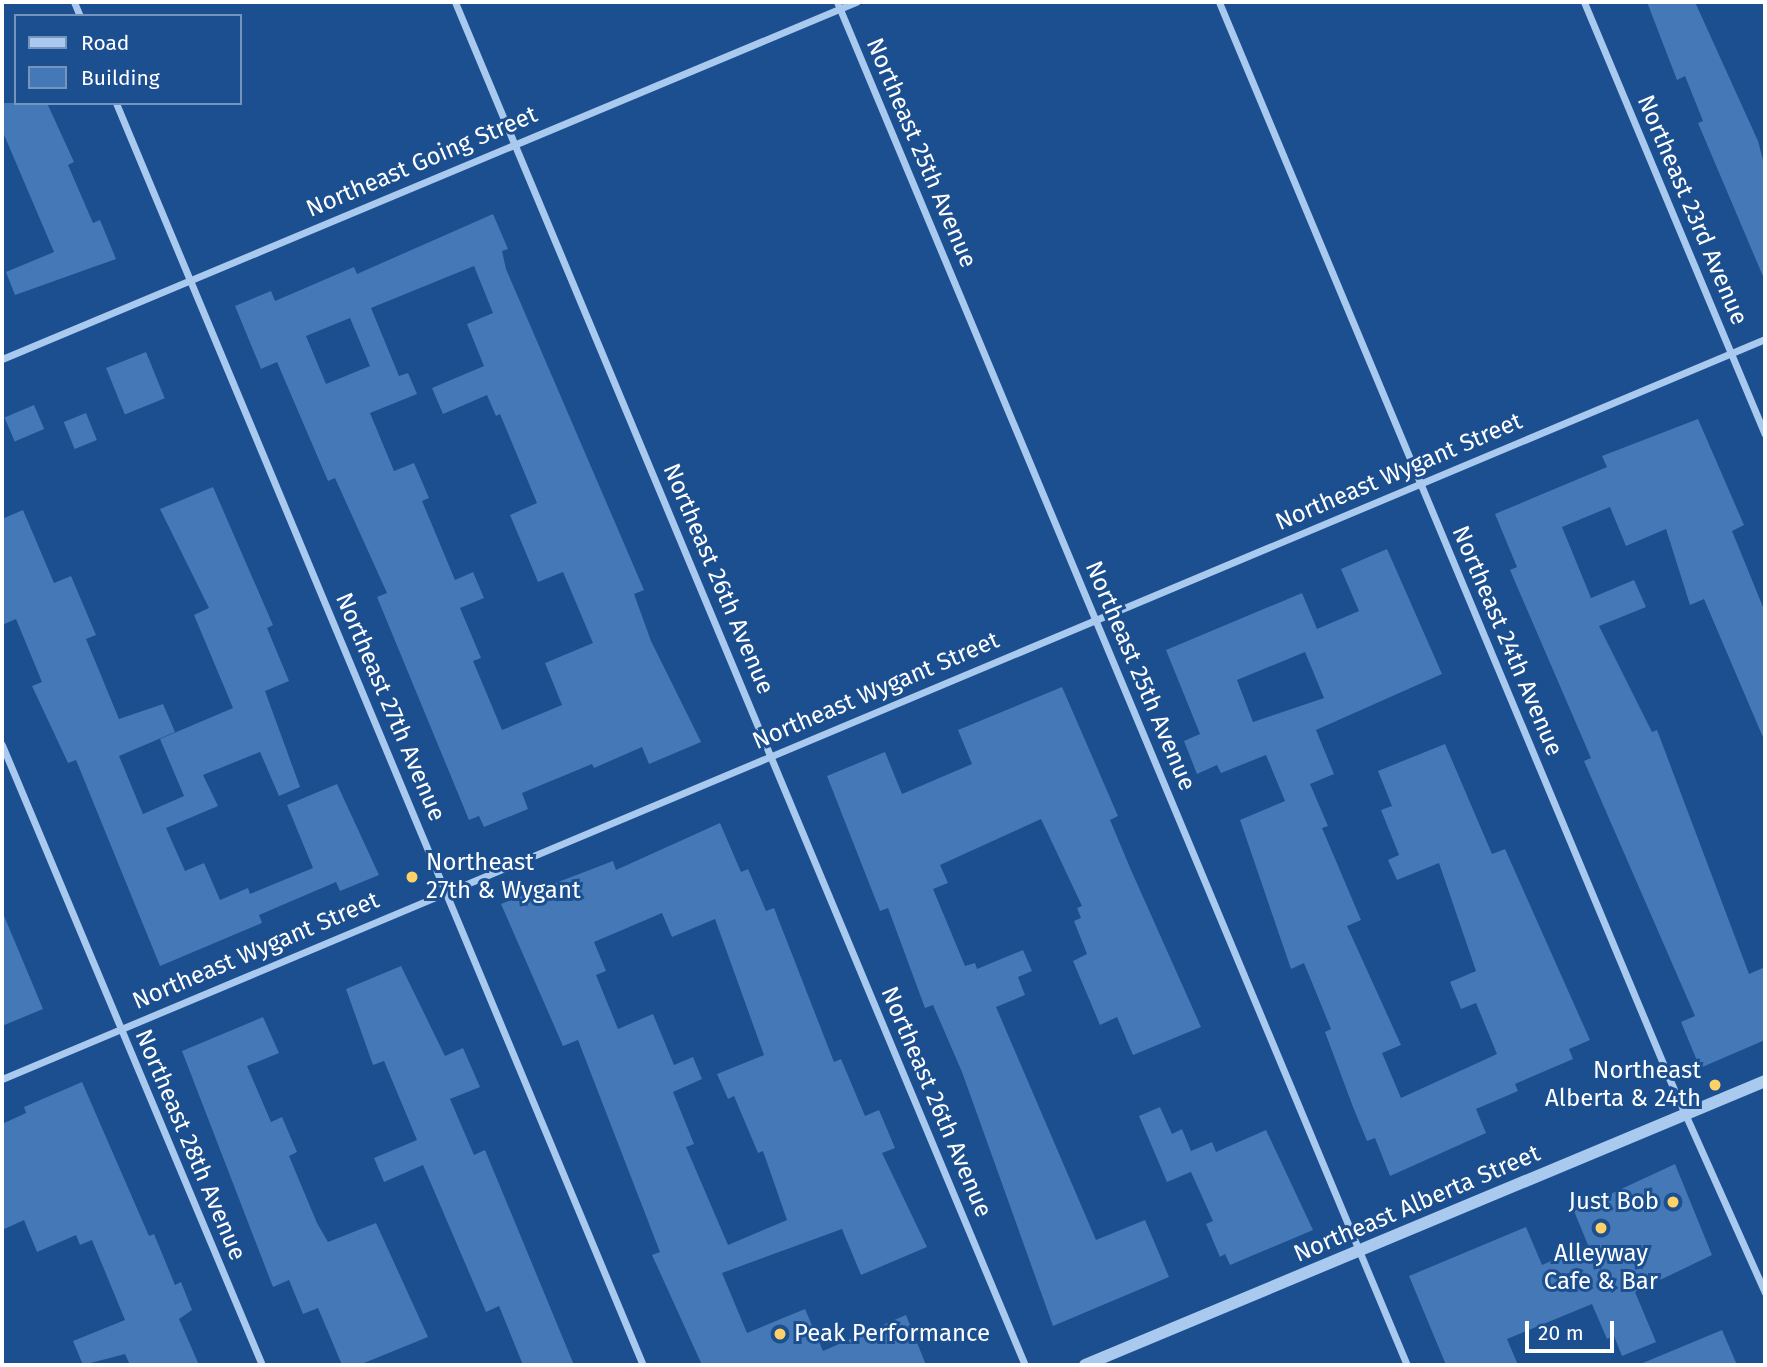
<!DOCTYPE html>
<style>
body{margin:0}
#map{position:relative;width:1767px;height:1367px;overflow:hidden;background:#1b4f8f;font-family:"Fira Sans",sans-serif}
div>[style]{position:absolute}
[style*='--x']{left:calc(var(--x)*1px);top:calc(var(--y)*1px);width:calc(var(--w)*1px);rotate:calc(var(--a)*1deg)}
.building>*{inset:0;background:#4478b7;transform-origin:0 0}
.minor>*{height:7px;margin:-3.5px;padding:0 3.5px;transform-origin:3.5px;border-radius:3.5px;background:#a9c9ee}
.tertiary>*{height:12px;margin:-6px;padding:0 6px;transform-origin:6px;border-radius:6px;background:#a9c9ee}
.dots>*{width:19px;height:19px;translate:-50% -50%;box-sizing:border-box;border:4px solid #1b4f8f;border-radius:50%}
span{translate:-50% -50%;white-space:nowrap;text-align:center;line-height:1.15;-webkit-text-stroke:6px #1b4f8f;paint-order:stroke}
.street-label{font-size:24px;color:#fff}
.poi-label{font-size:24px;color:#fff}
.left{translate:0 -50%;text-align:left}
.right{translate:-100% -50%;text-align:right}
.frame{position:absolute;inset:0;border:4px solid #fff;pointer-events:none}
.legend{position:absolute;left:14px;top:14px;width:228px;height:91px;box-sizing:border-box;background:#1b4f8f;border:2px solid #7695bc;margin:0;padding:9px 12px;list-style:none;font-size:21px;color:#fff}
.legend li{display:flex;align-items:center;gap:14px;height:35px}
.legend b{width:35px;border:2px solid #7695bc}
.scale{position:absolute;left:1525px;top:1321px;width:89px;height:32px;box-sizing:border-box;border:4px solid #fff;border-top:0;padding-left:9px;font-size:21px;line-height:24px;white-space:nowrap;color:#fff;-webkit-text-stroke:5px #1b4f8f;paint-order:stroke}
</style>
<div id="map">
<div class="building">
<i style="clip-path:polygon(1647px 2px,1695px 2px,1758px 141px,1765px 168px,1765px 281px,1698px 123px,1703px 121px,1685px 76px,1677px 80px)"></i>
<i style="clip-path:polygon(2px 103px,47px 103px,74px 162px,68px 165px,93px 223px,100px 220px,116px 259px,15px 295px,6px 272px,54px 252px,2px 130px)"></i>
<i style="clip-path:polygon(evenodd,493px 214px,508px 249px,502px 251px,506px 269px,644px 590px,634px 594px,651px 641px,701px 742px,649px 764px,642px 747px,594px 768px,592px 764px,522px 793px,528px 809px,484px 827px,479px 816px,469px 820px,377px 597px,387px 593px,335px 478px,328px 481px,277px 362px,261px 369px,235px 306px,271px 291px,275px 301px,354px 267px,357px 274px,493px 214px,474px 266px,493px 313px,467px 324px,484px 366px,432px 388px,443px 414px,487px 395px,496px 416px,500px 414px,537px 503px,510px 515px,538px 582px,563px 572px,593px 643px,545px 663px,562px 705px,502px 730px,473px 661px,481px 658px,460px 608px,484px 598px,473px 572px,455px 580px,422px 501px,429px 498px,414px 463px,394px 471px,370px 413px,417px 394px,408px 373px,399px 376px,371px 308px,474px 266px,493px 214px,350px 318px,370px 366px,326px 384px,306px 336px,350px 318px)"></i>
<i style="left:146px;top:352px;width:50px;height:43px;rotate:68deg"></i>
<i style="left:34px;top:405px;width:26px;height:32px;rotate:67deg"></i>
<i style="left:86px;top:413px;width:29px;height:24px;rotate:68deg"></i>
<i style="clip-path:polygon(1698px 419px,1744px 525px,1732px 531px,1765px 612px,1765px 742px,1704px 599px,1690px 605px,1666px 529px,1626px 546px,1610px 507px,1562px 527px,1591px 598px,1634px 580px,1646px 607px,1599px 626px,1652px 732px,1657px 730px,1749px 974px,1765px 967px,1765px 1040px,1700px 1068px,1681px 1022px,1695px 1016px,1584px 761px,1591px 758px,1510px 570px,1517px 567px,1495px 514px,1607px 467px,1602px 456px)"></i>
<i style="clip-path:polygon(213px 487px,273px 625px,267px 628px,289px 681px,265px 691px,300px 787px,279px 796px,260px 752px,203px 775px,218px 806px,166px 828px,185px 871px,204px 863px,220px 900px,248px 888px,250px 894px,313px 868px,287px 805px,337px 784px,379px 875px,340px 891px,336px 882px,259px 915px,262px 923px,160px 966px,76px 760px,68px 763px,32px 686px,42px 682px,16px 619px,2px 625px,2px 519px,23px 510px,54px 583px,71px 576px,96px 635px,86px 639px,119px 719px,163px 704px,175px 732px,119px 756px,143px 814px,184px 796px,160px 739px,233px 708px,194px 615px,209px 608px,160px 509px)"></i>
<i style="clip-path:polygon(evenodd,1387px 549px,1442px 674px,1316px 730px,1334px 774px,1310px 784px,1328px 826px,1322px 828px,1361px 920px,1347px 926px,1401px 1045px,1382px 1053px,1401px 1098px,1497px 1054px,1476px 1003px,1461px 1009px,1450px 982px,1476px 971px,1439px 863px,1397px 880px,1388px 860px,1399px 855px,1381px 810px,1392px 806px,1378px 771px,1445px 744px,1492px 854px,1505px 849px,1590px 1040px,1569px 1049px,1573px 1059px,1515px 1084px,1518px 1091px,1476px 1109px,1486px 1133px,1390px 1176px,1375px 1138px,1367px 1141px,1353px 1107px,1325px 1032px,1331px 1029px,1304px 963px,1291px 969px,1240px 820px,1285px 801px,1266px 755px,1221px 773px,1217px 765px,1197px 774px,1184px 741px,1200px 734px,1166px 650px,1302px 593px,1317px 629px,1359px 611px,1341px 569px,1387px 549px,1305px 652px,1324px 698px,1253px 722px,1237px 680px,1305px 652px)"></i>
<i style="clip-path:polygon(1062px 687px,1118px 816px,1110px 820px,1131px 870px,1201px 1027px,1133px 1055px,1117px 1017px,1100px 1025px,1073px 961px,1087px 954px,1074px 921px,1081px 918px,1077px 908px,1082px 906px,1041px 819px,940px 865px,948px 883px,933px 889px,965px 966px,975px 963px,977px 969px,1023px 950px,1032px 971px,1018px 977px,1025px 995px,996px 1007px,1096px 1240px,1145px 1220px,1169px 1277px,1053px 1326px,962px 1072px,933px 1005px,925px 1008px,888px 908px,880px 911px,827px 776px,885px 752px,902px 794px,972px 764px,958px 730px)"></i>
<i style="clip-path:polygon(evenodd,720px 823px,741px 872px,748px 869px,766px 911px,774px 908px,834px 1062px,841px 1059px,865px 1116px,879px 1110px,895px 1148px,882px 1153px,927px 1247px,861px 1275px,842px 1229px,722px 1273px,747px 1333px,805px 1309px,823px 1351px,906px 1315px,926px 1365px,702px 1365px,652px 1255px,660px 1252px,578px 1040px,563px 1046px,501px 904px,613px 861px,616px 870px,720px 823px,662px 913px,672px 937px,715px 919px,764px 1055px,717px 1074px,728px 1099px,734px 1096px,758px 1153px,763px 1151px,787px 1220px,728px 1245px,686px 1147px,694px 1144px,673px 1092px,702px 1079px,693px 1057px,674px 1065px,653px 1014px,618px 1029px,596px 975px,606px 971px,594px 942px,662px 913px)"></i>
<i style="clip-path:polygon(2px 911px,43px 1009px,2px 1026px)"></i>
<i style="clip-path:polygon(401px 966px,445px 1056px,463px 1048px,480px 1087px,450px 1099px,474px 1155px,485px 1150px,574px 1365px,523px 1365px,499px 1306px,486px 1312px,423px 1165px,384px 1182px,374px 1158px,417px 1140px,384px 1061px,373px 1065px,346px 989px)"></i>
<i style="clip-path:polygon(263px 1017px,279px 1053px,247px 1066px,271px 1122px,282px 1117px,297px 1152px,289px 1156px,317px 1223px,328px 1242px,376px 1223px,428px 1337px,359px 1365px,342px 1365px,318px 1308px,303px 1314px,289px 1280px,273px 1287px,182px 1051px)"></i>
<i style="clip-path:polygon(82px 1082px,149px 1236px,154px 1234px,175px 1285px,181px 1282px,192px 1310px,179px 1319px,199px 1365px,130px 1365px,125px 1354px,83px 1365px,73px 1341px,125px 1320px,92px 1240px,80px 1245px,76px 1235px,37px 1252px,24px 1220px,2px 1230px,2px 1124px,26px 1113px,24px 1107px)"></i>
<i style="clip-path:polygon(1160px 1107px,1172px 1134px,1182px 1129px,1191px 1151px,1212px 1142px,1216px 1152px,1266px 1130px,1313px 1230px,1230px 1265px,1225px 1254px,1220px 1257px,1206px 1224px,1213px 1221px,1191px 1172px,1167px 1182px,1139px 1116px)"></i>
<i style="clip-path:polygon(1675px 1164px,1712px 1255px,1635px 1292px,1656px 1342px,1622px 1356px,1614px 1336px,1607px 1339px,1592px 1304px,1507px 1339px,1518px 1365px,1446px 1365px,1409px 1276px,1526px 1227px,1542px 1265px,1588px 1245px,1574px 1211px)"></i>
<i style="clip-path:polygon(1722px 1330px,1737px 1365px,1638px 1365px)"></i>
</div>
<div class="minor">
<i style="--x:74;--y:2;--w:15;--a:67"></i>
<i style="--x:455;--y:2;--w:1477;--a:67.31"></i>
<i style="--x:837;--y:2;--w:1477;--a:67.31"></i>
<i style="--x:1219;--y:2;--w:1166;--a:67.3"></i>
<i style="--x:1669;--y:1078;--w:235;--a:65.9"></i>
<i style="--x:1584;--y:2;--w:468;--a:67.3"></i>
<i style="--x:116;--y:103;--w:1368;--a:67.34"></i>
<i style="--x:2;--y:359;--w:926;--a:-22.69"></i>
<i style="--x:2;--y:745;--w:672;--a:67.25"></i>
<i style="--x:2;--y:1079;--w:1912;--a:-22.77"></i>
</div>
<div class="tertiary">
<i style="--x:1085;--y:1365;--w:737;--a:-22.67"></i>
</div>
<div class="dots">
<i style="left:412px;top:877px;background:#ffd166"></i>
<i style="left:1715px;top:1085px;background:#ffd166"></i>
<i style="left:1673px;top:1202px;background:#ffd166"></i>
<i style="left:1601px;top:1228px;background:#ffd166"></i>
<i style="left:780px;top:1334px;background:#ffd166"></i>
</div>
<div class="street-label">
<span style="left:921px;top:153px;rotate:67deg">Northeast 25th Avenue</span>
<span style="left:422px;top:162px;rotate:-23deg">Northeast Going Street</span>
<span style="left:1692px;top:210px;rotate:67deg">Northeast 23rd Avenue</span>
<span style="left:1399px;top:472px;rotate:-23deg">Northeast Wygant Street</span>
<span style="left:718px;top:579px;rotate:67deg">Northeast 26th Avenue</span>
<span style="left:1507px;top:641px;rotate:67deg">Northeast 24th Avenue</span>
<span style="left:1140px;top:676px;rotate:67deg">Northeast 25th Avenue</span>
<span style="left:876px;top:691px;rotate:-23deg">Northeast Wygant Street</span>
<span style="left:390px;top:707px;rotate:67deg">Northeast 27th Avenue</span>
<span style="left:256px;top:951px;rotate:-23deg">Northeast Wygant Street</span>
<span style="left:936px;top:1102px;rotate:67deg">Northeast 26th Avenue</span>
<span style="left:190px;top:1145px;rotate:67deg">Northeast 28th Avenue</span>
<span style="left:1417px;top:1204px;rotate:-23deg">Northeast Alberta Street</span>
</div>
<div class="poi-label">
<span class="left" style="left:426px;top:877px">Northeast<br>27th &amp; Wygant</span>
<span class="right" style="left:1701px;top:1085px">Northeast<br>Alberta &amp; 24th</span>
<span class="right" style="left:1659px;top:1202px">Just Bob</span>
<span style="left:1601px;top:1268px">Alleyway<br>Cafe &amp; Bar</span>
<span class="left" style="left:794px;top:1334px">Peak Performance</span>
</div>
<div class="frame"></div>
<ul class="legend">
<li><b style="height:9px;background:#a9c9ee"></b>Road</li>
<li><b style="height:19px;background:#4478b7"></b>Building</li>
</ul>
<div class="scale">20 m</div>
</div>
